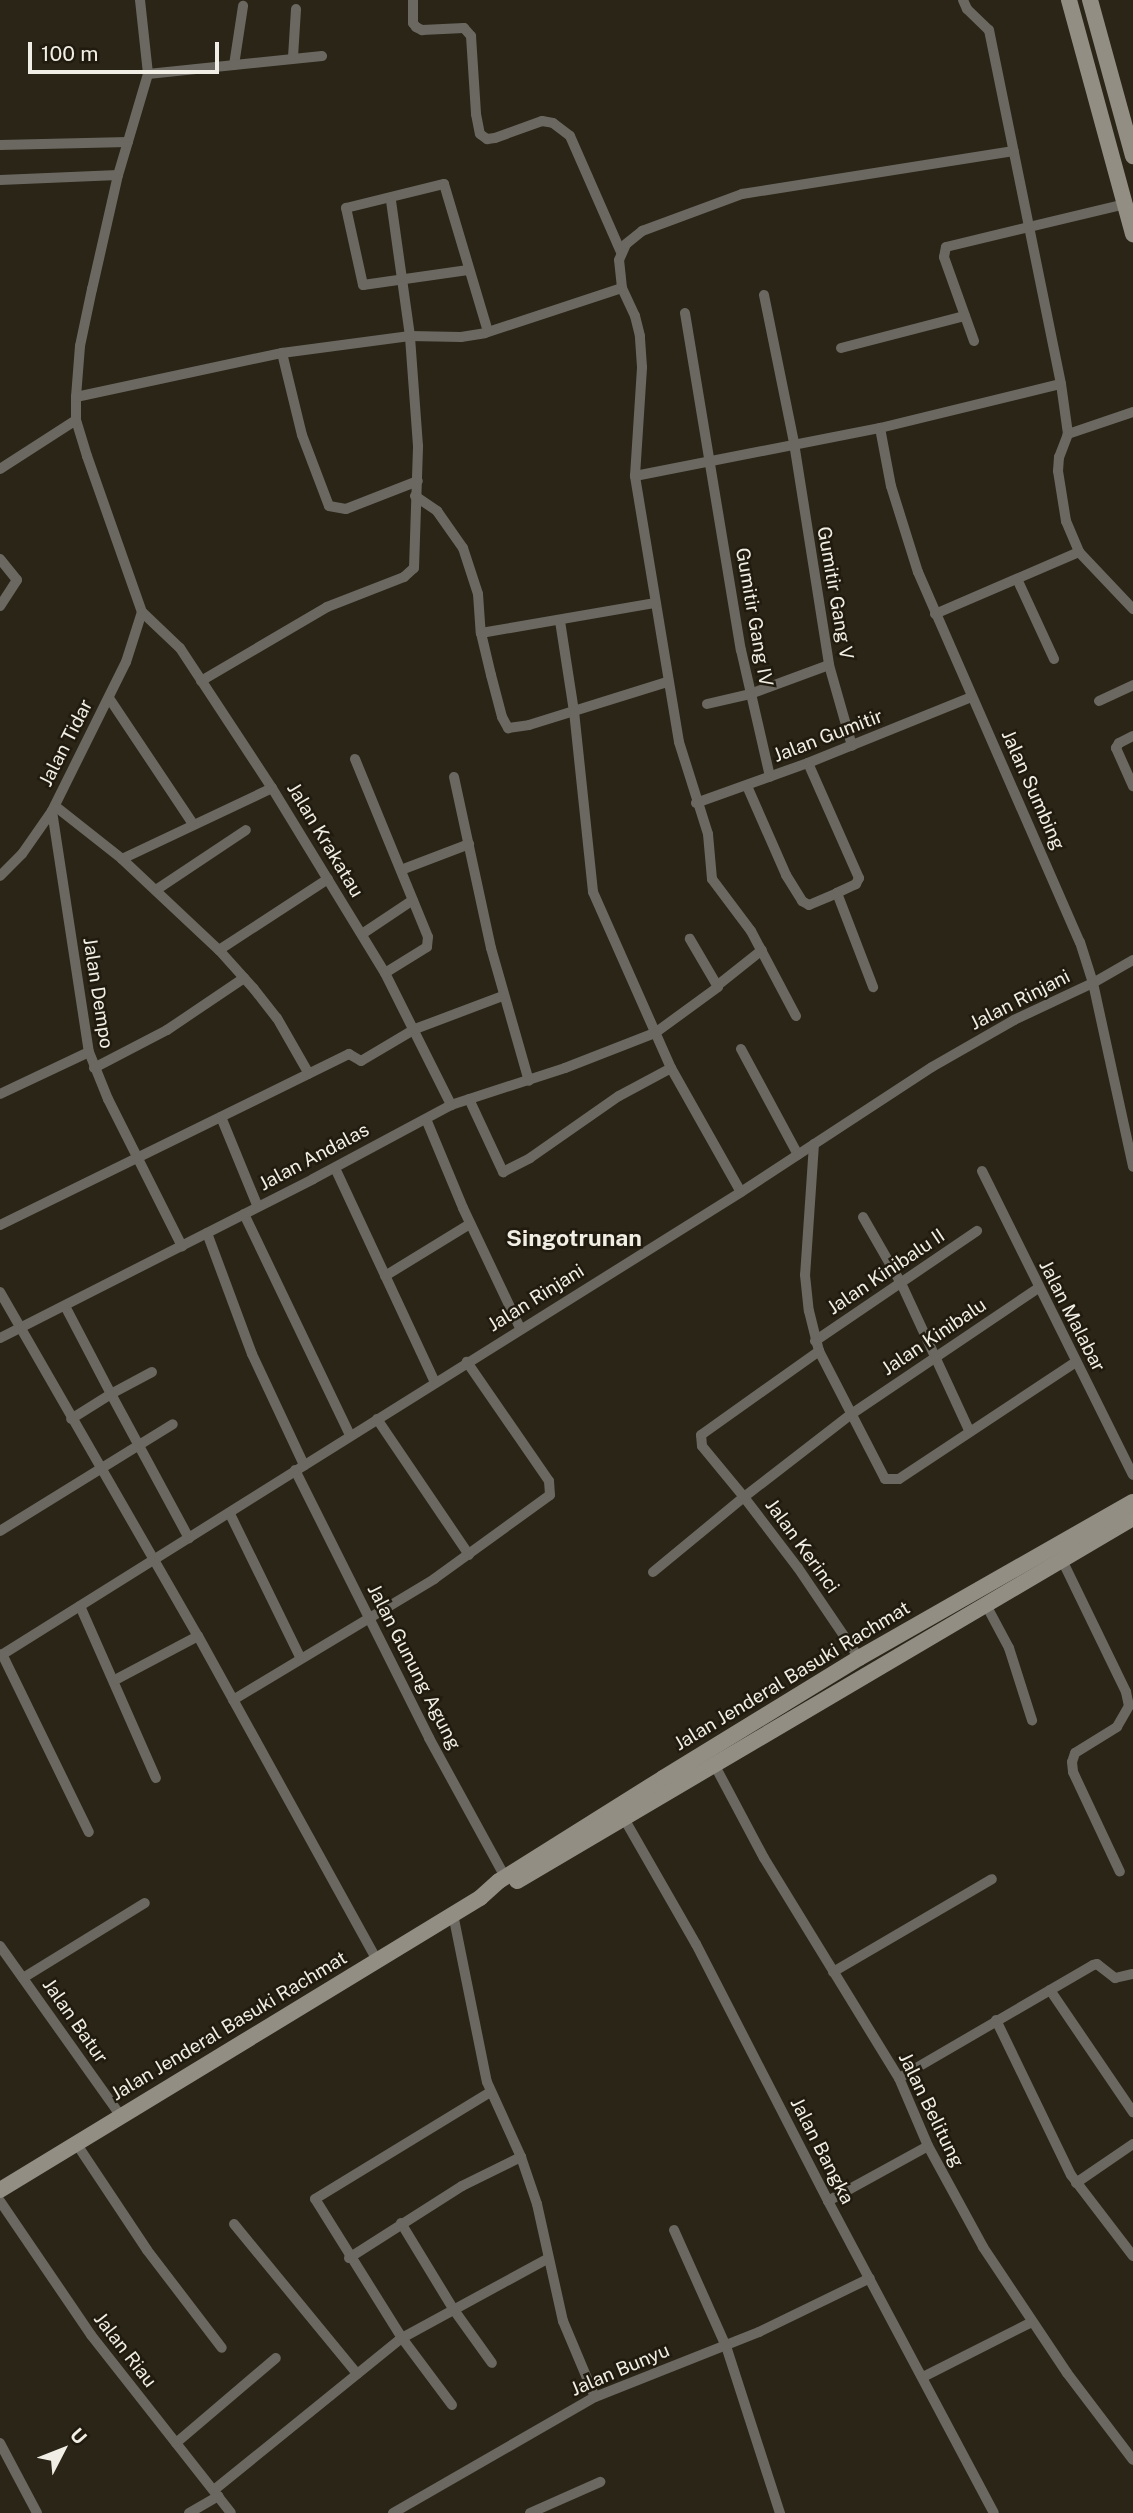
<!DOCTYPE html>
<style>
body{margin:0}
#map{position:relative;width:1133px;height:2513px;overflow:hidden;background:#2a2517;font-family:"Public Sans",sans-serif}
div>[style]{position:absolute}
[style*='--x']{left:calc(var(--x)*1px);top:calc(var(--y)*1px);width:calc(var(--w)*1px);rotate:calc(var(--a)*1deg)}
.street>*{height:10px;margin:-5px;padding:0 5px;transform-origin:5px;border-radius:5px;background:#6b6861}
.secondary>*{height:16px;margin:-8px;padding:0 8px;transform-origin:8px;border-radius:8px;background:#928e83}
span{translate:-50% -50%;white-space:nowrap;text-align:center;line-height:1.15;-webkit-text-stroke:5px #201b0e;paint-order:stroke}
.street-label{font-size:19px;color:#f1eee5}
.quarter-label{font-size:23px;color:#f1eee5;font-weight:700}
.north{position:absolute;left:28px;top:2415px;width:70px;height:70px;-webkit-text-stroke:5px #201b0e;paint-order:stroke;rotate:48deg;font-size:19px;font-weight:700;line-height:28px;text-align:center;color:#f1eee5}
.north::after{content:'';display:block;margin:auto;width:24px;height:32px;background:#f1eee5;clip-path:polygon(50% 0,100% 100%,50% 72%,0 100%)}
.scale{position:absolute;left:28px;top:42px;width:191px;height:32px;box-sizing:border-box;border:4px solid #f1eee5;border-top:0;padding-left:9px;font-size:21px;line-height:24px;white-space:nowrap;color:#f1eee5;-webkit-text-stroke:5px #201b0e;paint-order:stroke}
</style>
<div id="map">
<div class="street">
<i style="--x:140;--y:0;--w:74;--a:83.8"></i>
<i style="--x:148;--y:74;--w:105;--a:106.5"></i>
<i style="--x:118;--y:175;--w:117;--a:102.8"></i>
<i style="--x:92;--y:289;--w:58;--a:101.9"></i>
<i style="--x:80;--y:346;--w:51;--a:94.5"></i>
<i style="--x:76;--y:397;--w:23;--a:90"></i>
<i style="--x:76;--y:420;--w:38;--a:73"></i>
<i style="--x:87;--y:456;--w:165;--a:70.6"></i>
<i style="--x:413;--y:0;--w:23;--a:90"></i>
<i style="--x:413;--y:23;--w:5;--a:53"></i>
<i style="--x:416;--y:27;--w:7;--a:27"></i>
<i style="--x:422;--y:30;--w:42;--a:-2.7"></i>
<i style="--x:464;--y:28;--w:11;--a:49"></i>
<i style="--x:471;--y:36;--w:78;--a:86.3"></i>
<i style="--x:476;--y:114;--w:20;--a:79"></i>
<i style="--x:480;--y:134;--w:9;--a:36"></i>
<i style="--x:487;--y:139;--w:8;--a:-7"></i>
<i style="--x:495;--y:138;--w:50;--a:-19.9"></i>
<i style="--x:542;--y:121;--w:11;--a:10"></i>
<i style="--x:553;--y:123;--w:21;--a:37"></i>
<i style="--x:570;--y:136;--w:127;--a:66.3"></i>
<i style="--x:963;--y:0;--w:10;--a:66"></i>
<i style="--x:967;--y:9;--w:30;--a:44"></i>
<i style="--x:989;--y:30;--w:361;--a:78.5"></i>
<i style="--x:1061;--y:384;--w:50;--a:82"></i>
<i style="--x:293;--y:57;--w:48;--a:-86.4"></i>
<i style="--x:234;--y:65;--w:60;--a:-81.3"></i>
<i style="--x:148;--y:74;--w:175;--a:-5.9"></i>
<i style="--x:0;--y:145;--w:128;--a:-1.3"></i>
<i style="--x:0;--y:180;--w:118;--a:-2.4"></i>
<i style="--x:468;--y:270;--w:106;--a:171.9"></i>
<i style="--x:363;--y:285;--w:79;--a:-102.4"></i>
<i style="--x:346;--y:208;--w:101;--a:-13.8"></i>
<i style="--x:444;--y:184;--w:154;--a:73.4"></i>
<i style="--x:764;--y:295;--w:151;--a:78.5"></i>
<i style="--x:794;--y:443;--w:225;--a:81"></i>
<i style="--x:829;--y:665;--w:84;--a:74.1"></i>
<i style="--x:685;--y:313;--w:342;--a:80.6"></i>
<i style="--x:741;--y:650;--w:130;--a:77.1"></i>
<i style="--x:974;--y:341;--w:89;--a:-109.7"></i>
<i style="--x:944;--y:257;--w:10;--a:-79"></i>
<i style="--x:946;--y:247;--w:184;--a:-13.5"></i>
<i style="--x:841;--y:348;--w:128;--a:-14.5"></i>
<i style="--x:282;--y:353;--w:84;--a:76.3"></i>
<i style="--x:302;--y:435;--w:76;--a:69.2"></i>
<i style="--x:329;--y:506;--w:17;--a:10"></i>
<i style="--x:346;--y:509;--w:77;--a:-21.3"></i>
<i style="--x:76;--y:397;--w:211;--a:-12.1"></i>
<i style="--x:282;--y:353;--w:129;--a:-7.6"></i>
<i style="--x:410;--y:336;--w:51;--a:1.1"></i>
<i style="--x:461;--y:337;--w:24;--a:-9"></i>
<i style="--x:485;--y:333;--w:144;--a:-18.2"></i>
<i style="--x:1133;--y:412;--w:69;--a:161.3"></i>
<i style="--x:1068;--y:434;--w:25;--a:111"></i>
<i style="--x:1059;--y:457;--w:14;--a:94"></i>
<i style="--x:1058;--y:471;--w:51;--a:80.9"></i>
<i style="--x:1066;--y:521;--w:34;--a:67"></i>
<i style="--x:1079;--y:552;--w:79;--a:46.5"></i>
<i style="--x:880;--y:428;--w:59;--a:79.3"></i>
<i style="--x:891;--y:486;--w:90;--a:72.6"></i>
<i style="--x:918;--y:572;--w:404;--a:66.4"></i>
<i style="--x:1080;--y:942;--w:43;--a:72.4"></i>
<i style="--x:1093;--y:983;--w:188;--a:77.7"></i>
<i style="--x:0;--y:469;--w:90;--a:-32.8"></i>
<i style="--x:635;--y:476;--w:250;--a:-11.1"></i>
<i style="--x:880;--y:428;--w:186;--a:-13.7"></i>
<i style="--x:415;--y:496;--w:27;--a:34"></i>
<i style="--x:437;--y:511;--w:45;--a:54.9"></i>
<i style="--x:463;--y:548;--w:48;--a:71.9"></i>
<i style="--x:478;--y:594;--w:39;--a:86"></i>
<i style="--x:481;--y:633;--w:43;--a:76.6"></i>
<i style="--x:491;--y:675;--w:43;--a:75.3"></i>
<i style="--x:502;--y:717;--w:13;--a:61"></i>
<i style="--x:508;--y:728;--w:21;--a:-8"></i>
<i style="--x:529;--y:725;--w:145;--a:-17.3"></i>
<i style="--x:0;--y:559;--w:27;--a:51"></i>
<i style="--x:17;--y:580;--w:31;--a:123"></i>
<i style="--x:1018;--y:581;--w:86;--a:65.2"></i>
<i style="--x:142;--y:612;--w:52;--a:43.5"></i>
<i style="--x:180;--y:648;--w:168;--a:56.7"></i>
<i style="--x:272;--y:788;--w:217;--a:58.6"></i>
<i style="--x:385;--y:973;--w:148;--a:63.4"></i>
<i style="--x:935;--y:614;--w:157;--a:-23.3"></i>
<i style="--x:560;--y:621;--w:91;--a:81.2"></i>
<i style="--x:574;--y:711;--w:182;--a:84"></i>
<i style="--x:593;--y:892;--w:193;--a:66.1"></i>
<i style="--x:671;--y:1068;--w:142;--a:60.6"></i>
<i style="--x:481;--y:633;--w:177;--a:-9.8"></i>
<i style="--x:201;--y:681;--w:146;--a:-30.4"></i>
<i style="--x:327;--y:607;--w:83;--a:-21.3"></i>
<i style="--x:404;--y:577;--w:13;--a:-42"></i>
<i style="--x:414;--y:568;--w:122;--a:-88.1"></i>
<i style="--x:418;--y:446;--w:110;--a:-94.2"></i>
<i style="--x:410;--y:336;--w:137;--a:-98"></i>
<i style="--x:109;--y:698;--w:151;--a:56.3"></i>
<i style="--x:1099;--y:701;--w:38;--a:-25"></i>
<i style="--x:707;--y:704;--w:44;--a:-13.1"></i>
<i style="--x:750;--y:694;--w:84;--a:-20.2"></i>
<i style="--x:1133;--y:736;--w:16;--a:153"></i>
<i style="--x:1119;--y:743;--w:6;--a:121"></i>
<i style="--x:1116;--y:748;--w:42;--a:65.9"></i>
<i style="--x:355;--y:759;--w:192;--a:67.7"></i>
<i style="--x:428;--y:937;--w:10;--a:96"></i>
<i style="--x:427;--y:947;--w:49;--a:148.2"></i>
<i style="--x:808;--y:763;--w:126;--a:66.1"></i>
<i style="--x:859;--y:878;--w:7;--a:117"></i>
<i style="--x:856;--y:884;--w:21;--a:155"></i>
<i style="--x:837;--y:893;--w:101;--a:69"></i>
<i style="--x:454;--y:777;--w:175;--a:77.8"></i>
<i style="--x:491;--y:948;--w:138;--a:74.1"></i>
<i style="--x:747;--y:786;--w:97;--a:66.3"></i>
<i style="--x:786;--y:875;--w:31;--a:58"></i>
<i style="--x:802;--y:901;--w:8;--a:30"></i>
<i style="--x:809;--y:905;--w:30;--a:-23"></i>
<i style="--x:696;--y:803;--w:119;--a:-19.7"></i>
<i style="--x:808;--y:763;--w:176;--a:-22"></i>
<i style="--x:55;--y:806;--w:85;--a:38.3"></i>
<i style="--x:122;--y:859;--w:166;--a:-25.3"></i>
<i style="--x:52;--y:811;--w:244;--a:81.3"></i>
<i style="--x:89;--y:1052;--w:51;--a:68"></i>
<i style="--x:108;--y:1099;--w:165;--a:63.3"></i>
<i style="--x:122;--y:859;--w:133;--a:43.2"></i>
<i style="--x:219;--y:950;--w:52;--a:48.1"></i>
<i style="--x:254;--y:989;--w:37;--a:52"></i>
<i style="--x:277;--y:1018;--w:64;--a:60.3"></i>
<i style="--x:401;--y:870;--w:73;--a:-20.9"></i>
<i style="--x:0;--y:876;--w:31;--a:-45"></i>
<i style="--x:22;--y:854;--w:52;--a:-55.1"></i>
<i style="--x:52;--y:811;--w:166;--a:-63.6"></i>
<i style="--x:126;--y:662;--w:52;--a:-72.3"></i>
<i style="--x:156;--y:890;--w:108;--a:-33.7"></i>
<i style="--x:362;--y:934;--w:61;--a:-33.7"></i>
<i style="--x:219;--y:950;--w:130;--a:-33.1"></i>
<i style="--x:718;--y:985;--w:56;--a:-38.5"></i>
<i style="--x:796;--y:1016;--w:96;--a:-117.9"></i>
<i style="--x:751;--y:931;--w:65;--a:-126.9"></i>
<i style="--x:712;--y:879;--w:45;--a:-95.1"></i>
<i style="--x:708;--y:834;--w:96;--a:-107.5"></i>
<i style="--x:679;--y:742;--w:270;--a:-99.4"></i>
<i style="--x:635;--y:476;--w:109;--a:-86.3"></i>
<i style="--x:642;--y:367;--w:31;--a:-94"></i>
<i style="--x:640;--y:336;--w:21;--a:-104"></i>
<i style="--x:635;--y:316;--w:31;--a:-115"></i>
<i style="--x:622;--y:288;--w:28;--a:-96"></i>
<i style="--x:619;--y:260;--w:17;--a:-66"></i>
<i style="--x:626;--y:244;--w:21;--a:-39"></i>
<i style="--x:642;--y:231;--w:107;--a:-20.3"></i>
<i style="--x:742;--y:194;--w:275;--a:-9"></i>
<i style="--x:741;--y:1049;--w:120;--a:61.7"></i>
<i style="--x:94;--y:1068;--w:82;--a:-27.5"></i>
<i style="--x:167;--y:1030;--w:93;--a:-34"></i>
<i style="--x:0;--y:1094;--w:98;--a:-25.3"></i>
<i style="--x:469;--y:1099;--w:81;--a:65"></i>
<i style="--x:503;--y:1172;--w:30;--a:-27"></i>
<i style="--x:530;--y:1158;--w:108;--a:-34.9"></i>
<i style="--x:619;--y:1096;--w:59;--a:-28.3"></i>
<i style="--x:221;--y:1117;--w:97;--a:67.7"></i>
<i style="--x:426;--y:1119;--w:96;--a:67.4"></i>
<i style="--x:463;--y:1208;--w:133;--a:64.6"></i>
<i style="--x:814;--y:1144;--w:131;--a:93.9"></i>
<i style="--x:805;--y:1275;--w:36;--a:84"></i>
<i style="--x:809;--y:1311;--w:41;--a:76"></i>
<i style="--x:819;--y:1351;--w:144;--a:62.7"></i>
<i style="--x:885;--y:1479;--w:14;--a:0"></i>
<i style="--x:899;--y:1479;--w:212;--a:-33.5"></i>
<i style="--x:335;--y:1168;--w:236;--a:65"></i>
<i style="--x:982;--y:1171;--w:339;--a:63.6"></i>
<i style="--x:244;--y:1214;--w:245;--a:64.4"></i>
<i style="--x:863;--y:1217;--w:76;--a:60.1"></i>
<i style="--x:901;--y:1283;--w:164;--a:65.2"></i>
<i style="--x:0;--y:1225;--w:389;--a:-26.1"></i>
<i style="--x:349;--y:1054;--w:14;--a:30"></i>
<i style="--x:361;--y:1061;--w:63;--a:-30.7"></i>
<i style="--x:415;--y:1029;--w:94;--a:-20.6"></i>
<i style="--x:207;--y:1233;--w:129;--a:69.6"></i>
<i style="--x:252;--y:1354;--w:123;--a:64.9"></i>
<i style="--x:385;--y:1276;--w:100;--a:-31.5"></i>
<i style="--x:0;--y:1292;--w:397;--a:60.1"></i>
<i style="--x:198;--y:1636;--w:370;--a:61.1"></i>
<i style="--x:65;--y:1306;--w:99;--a:62.4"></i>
<i style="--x:111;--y:1394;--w:47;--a:148"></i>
<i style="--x:0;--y:1338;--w:351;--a:-26.9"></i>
<i style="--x:313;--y:1179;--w:157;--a:-28.2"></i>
<i style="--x:451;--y:1105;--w:120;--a:-18"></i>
<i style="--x:565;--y:1068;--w:97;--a:-21.3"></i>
<i style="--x:655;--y:1033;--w:78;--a:-36.1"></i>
<i style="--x:718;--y:987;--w:56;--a:-120.3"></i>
<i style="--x:815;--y:1341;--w:196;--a:-34.2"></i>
<i style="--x:152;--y:1372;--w:47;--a:151.8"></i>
<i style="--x:111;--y:1394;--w:164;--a:61.6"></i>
<i style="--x:377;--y:1419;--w:164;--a:55.9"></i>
<i style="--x:295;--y:1470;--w:300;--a:63.4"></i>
<i style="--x:429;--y:1738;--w:158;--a:61.3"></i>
<i style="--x:230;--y:1514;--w:161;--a:63.9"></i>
<i style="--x:0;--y:1531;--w:203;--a:-31.7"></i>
<i style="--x:1062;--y:1560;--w:147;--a:64.1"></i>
<i style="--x:1126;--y:1692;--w:14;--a:78"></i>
<i style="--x:1129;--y:1706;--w:24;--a:120"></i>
<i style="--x:1117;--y:1727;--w:49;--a:148.2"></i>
<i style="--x:1075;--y:1753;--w:9;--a:108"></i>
<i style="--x:1072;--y:1762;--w:10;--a:84"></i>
<i style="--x:1073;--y:1772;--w:110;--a:64.8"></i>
<i style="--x:653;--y:1572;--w:118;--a:-39.5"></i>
<i style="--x:744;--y:1497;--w:66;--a:-129.5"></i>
<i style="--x:702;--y:1446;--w:11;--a:-95"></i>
<i style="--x:701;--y:1435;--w:145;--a:-35.4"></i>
<i style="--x:985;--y:1603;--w:51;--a:61.9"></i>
<i style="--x:1009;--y:1648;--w:76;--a:72.3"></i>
<i style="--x:80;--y:1606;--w:188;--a:66.2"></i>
<i style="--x:2;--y:1654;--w:198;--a:64"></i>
<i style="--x:0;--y:1656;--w:874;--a:-32.05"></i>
<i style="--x:741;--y:1192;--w:228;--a:-33.2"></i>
<i style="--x:932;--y:1067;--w:95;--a:-29.8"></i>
<i style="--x:1014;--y:1020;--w:87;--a:-25.1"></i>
<i style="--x:1093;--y:983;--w:46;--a:-29.9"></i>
<i style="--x:859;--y:1658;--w:109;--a:-124.1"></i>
<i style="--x:798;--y:1568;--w:89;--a:-127.3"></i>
<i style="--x:744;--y:1497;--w:134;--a:-37.7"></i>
<i style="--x:850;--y:1415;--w:227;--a:-34"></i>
<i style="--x:115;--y:1680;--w:94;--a:-27.9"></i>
<i style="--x:233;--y:1700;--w:235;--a:-31"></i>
<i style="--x:434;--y:1579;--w:143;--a:-35.9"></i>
<i style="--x:550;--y:1495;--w:14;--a:-94"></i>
<i style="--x:549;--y:1481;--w:145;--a:-124.6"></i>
<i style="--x:714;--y:1764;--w:106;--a:62"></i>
<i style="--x:764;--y:1858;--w:258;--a:58.5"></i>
<i style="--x:899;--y:2078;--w:74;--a:66.9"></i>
<i style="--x:928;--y:2146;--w:115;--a:61.4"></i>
<i style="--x:983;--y:2247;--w:151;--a:56.3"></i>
<i style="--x:1067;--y:2373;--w:109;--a:52.8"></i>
<i style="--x:622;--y:1815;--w:149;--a:60.2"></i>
<i style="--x:696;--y:1944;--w:289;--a:62.8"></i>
<i style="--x:828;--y:2201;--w:353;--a:62"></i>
<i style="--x:453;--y:1914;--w:171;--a:78.6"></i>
<i style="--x:487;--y:2082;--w:82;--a:65.6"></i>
<i style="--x:521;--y:2157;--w:50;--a:71.2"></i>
<i style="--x:537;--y:2204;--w:120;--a:77.5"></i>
<i style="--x:563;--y:2321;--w:82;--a:67.2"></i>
<i style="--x:0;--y:1946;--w:209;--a:54.6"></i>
<i style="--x:833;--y:1972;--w:184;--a:-30.3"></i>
<i style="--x:23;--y:1978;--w:143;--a:-31.6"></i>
<i style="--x:1050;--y:1990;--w:148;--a:55.8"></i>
<i style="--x:996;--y:2020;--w:172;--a:64.2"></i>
<i style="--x:1071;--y:2175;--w:102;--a:52.6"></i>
<i style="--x:899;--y:2078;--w:225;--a:-30.2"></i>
<i style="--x:1093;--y:1965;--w:4;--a:-14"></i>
<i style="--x:1097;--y:1964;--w:23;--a:38"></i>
<i style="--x:1115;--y:1978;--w:18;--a:-13"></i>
<i style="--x:76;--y:2143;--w:128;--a:56.4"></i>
<i style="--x:147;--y:2250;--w:123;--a:52.6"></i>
<i style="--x:1076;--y:2183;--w:69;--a:-34.4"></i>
<i style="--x:0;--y:2201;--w:162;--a:55.8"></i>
<i style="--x:91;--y:2335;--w:226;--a:51.8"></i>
<i style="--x:828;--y:2201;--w:114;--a:-28.8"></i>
<i style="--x:401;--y:2223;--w:102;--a:58.7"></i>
<i style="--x:454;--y:2310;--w:65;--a:54.4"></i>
<i style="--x:234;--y:2224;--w:194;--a:50.6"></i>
<i style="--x:674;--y:2230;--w:127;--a:65.9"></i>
<i style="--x:726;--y:2346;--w:176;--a:72.1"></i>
<i style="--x:349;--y:2258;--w:134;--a:-32.5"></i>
<i style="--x:462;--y:2186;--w:66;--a:-26.2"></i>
<i style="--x:923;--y:2377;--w:122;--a:-26.8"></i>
<i style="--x:452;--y:2405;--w:84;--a:-126.7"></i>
<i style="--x:402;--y:2338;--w:164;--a:-122"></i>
<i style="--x:315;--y:2199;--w:205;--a:-31.4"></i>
<i style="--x:0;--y:2443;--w:79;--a:62.1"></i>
<i style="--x:176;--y:2443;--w:131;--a:-40.4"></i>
<i style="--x:214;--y:2490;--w:242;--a:-39"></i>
<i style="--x:402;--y:2338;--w:165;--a:-28.6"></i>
<i style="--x:189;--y:2513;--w:34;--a:-30"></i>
<i style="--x:393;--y:2513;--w:233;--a:-29.9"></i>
<i style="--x:595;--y:2397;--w:176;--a:-21.6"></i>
<i style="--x:759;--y:2332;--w:123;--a:-25.9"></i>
<i style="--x:530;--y:2513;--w:77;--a:-23.9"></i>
</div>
<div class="secondary">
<i style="--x:1069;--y:0;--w:243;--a:74.7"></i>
<i style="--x:1090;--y:0;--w:162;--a:74.6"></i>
<i style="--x:517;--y:1881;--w:715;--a:-30.51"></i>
<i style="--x:0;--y:2190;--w:562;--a:-31.31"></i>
<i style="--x:480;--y:1898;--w:25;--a:-42"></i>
<i style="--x:499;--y:1881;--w:194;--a:-32.1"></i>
<i style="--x:663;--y:1778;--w:230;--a:-31.5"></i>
<i style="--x:859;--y:1658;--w:315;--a:-29.7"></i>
</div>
<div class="street-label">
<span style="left:835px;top:593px;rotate:80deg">Gumitir Gang V</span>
<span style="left:754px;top:617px;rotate:80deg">Gumitir Gang IV</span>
<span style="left:828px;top:736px;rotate:-21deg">Jalan Gumitir</span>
<span style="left:66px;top:743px;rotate:-63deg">Jalan Tidar</span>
<span style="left:1033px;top:790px;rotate:66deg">Jalan Sumbing</span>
<span style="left:325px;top:840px;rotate:59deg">Jalan Krakatau</span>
<span style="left:98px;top:993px;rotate:81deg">Jalan Dempo</span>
<span style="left:1020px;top:1000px;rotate:-27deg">Jalan Rinjani</span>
<span style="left:314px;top:1157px;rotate:-28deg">Jalan Andalas</span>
<span style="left:886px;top:1272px;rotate:-34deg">Jalan Kinibalu II</span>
<span style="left:536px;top:1298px;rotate:-32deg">Jalan Rinjani</span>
<span style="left:1072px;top:1316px;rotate:63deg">Jalan Malabar</span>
<span style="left:934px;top:1337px;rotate:-34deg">Jalan Kinibalu</span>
<span style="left:802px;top:1546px;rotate:54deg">Jalan Kerinci</span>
<span style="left:414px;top:1667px;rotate:63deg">Jalan Gunung Agung</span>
<span style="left:792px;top:1676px;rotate:-31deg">Jalan Jenderal Basuki Rachmat</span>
<span style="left:75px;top:2021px;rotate:55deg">Jalan Batur</span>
<span style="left:229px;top:2026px;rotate:-31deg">Jalan Jenderal Basuki Rachmat</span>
<span style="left:931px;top:2110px;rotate:64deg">Jalan Belitung</span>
<span style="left:822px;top:2151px;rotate:63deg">Jalan Bangka</span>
<span style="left:125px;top:2350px;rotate:52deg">Jalan Riau</span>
<span style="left:620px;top:2370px;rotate:-23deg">Jalan Bunyu</span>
</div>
<div class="quarter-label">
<span style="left:574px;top:1238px">Singotrunan</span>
</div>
<div class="north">U</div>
<div class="scale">100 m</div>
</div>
